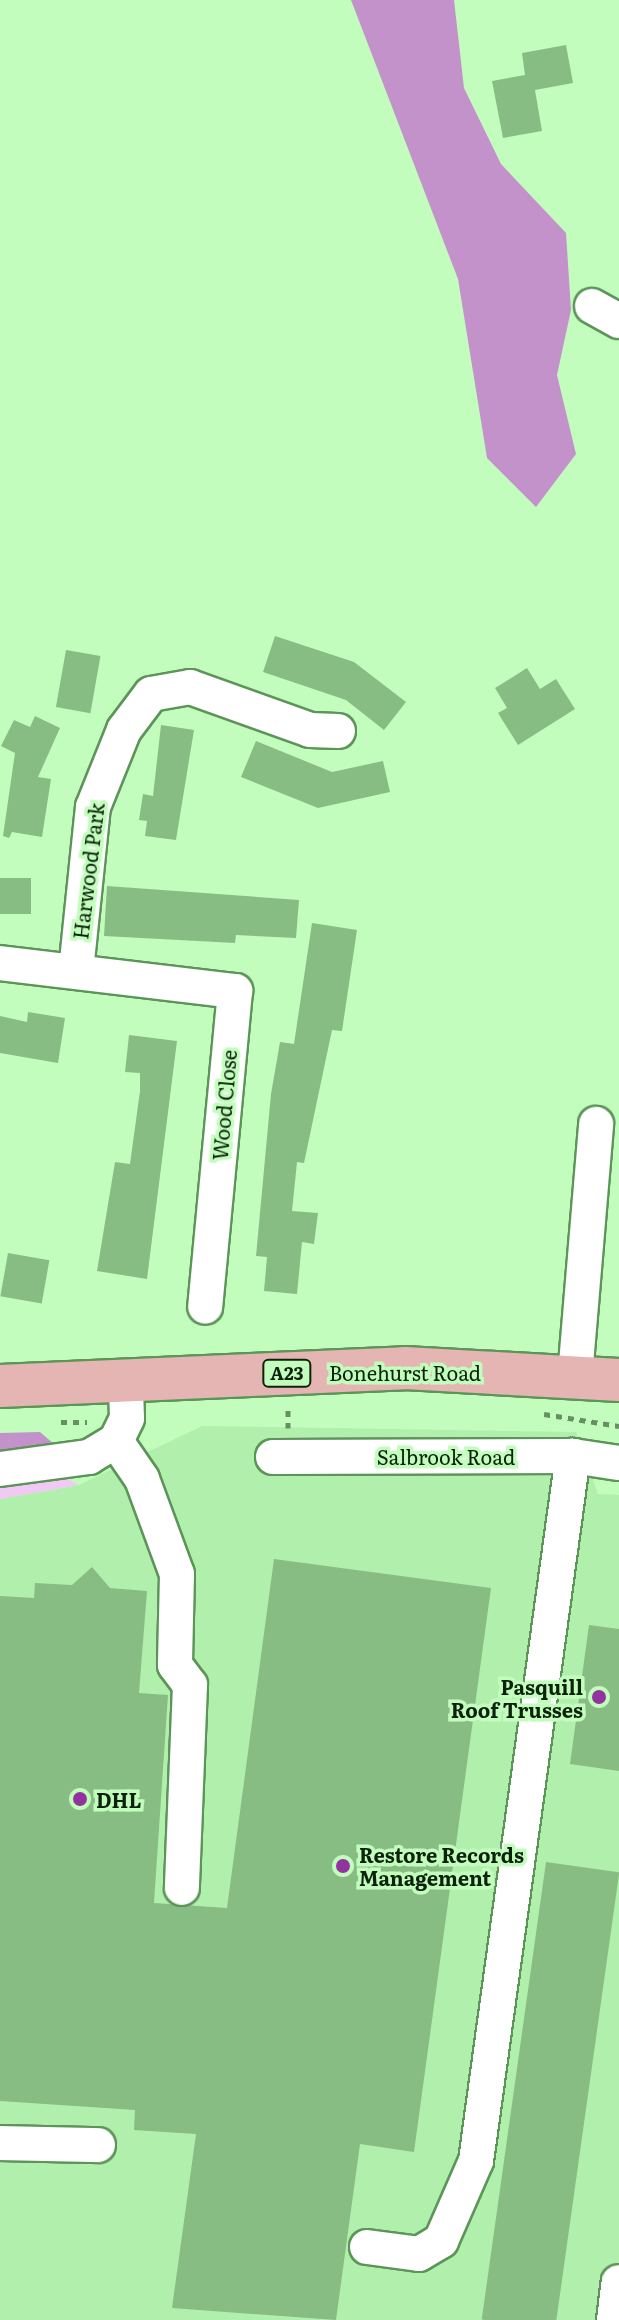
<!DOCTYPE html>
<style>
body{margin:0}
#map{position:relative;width:619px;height:2320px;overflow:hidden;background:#c2fdbd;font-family:Literata,serif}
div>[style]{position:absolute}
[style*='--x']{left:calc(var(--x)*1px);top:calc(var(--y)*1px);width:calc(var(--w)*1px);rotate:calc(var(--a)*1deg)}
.built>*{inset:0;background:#b1f0ac}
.green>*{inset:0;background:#f0caf4}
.forest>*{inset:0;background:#c492ca}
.building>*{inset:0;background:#87bd83;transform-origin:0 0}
.path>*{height:5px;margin-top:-2.5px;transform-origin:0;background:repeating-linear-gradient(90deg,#678f64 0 6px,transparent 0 12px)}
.roads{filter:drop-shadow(2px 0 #5d9459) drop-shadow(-2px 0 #5d9459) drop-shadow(0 2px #5d9459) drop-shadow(0 -2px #5d9459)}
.minor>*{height:34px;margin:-17px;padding:0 17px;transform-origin:17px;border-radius:17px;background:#fff}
.major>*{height:42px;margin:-21px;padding:0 21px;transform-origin:21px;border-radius:21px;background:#e5b5b3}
.dots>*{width:22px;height:22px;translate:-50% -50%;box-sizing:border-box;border:4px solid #c2fdbd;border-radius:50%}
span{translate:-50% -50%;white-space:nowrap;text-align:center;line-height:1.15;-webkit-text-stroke:7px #c2fdbd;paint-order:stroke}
.shield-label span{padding:2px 6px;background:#c2fdbd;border:2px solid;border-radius:6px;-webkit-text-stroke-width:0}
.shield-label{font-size:18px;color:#0c220b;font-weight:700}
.street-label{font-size:20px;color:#0c220b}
.poi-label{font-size:20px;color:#0c220b;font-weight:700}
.right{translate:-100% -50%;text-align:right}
.left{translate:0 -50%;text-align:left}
</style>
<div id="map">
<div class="built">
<i style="clip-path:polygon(202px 1426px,576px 1432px,598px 1494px,619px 1495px,619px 2320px,0 2320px,0 1499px,79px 1485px)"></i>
</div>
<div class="green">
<i style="clip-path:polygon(66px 1478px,79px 1485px,0 1499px,0 1483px)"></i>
</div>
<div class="forest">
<i style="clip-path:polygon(351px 0,454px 0,464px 88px,501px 164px,566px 233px,571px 310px,557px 375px,576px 454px,536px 507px,487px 458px,458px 279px)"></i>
<i style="clip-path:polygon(40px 1432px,54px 1444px,47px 1454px,0 1460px,0 1433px)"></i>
</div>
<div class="building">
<i style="clip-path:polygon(566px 45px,573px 83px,535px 90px,542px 131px,503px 138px,492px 81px,525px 75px,522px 53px)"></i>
<i style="clip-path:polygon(275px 636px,354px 662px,406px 702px,384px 730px,346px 700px,263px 672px)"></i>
<i style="left:66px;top:650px;width:35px;height:58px;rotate:10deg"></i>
<i style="clip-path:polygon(527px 668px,540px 689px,556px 679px,575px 709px,518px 745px,498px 713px,507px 708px,495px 688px)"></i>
<i style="clip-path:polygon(35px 716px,60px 728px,38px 777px,51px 779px,42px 837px,12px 832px,9px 838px,3px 836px,15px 753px,1px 746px,14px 720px,30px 727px)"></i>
<i style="clip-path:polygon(161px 725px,194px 730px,176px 840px,145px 836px,147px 821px,139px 820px,143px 794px,153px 796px)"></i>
<i style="clip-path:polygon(256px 741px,332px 772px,383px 761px,390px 792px,318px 808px,241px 777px)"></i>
<i style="left:0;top:878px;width:31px;height:36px"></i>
<i style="clip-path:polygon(107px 886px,299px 900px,296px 938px,236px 935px,235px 943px,104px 936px)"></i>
<i style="clip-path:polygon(312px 923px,357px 930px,342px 1031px,332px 1030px,304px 1163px,297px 1162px,292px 1211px,318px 1213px,314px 1244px,302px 1242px,297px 1294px,264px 1291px,267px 1257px,256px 1256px,271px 1094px,280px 1042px,294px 1044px)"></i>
<i style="clip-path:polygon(28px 1012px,65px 1018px,58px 1063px,0 1053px,0 1016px,27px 1022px)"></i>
<i style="clip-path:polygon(129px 1035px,177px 1041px,147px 1279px,97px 1271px,115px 1162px,130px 1164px,140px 1091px,140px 1073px,125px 1072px)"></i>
<i style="left:8px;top:1253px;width:42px;height:44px;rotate:10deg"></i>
<i style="clip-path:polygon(274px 1559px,491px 1588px,414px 2152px,360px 2144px,336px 2320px,172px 2308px,196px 2134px,134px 2130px,135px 2110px,0 2101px,0 1596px,34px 1598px,35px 1583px,72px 1585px,92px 1567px,110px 1588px,147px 1591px,139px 1693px,168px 1695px,154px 1903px,227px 1908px)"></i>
<i style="clip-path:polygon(589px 1625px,619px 1629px,619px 1771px,570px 1764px)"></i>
<i style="left:546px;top:1862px;width:74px;height:462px;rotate:8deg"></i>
</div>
<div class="path">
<i style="--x:544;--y:1414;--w:76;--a:9.1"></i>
<i style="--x:61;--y:1422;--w:26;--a:0"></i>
<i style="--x:288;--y:1428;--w:19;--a:-90"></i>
</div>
<div class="roads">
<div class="minor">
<i style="--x:592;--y:306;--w:31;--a:29"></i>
<i style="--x:0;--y:963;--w:237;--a:6.8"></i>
<i style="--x:235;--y:991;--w:317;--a:95.4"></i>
<i style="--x:76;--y:971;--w:165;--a:-84.1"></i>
<i style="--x:93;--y:807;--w:83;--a:-68.1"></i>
<i style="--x:124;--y:730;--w:45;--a:-53.1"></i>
<i style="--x:151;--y:694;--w:40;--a:-10"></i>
<i style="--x:190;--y:687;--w:127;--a:19.7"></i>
<i style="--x:310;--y:730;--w:28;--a:2"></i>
<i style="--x:575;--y:1376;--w:253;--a:-85.2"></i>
<i style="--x:116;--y:1441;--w:46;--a:55.6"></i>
<i style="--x:142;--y:1479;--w:101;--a:69.8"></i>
<i style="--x:177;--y:1574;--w:91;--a:91.3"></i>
<i style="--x:175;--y:1665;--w:25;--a:53"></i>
<i style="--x:190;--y:1685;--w:203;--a:92.3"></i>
<i style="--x:273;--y:1457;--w:300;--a:-0.2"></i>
<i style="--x:573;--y:1456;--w:47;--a:8.7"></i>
<i style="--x:0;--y:1469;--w:90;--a:-7.7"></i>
<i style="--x:89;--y:1457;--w:31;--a:-31"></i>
<i style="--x:116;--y:1441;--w:25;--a:-64"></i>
<i style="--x:127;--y:1418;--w:33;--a:-92"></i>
<i style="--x:0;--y:2143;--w:98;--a:1.2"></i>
<i style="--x:367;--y:2247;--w:52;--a:7.7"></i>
<i style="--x:419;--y:2254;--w:26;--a:-31"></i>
<i style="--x:441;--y:2241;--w:87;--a:-66.4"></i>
<i style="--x:476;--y:2161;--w:712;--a:-82.17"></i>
<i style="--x:614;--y:2320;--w:38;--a:-83"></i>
</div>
<div class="major">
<i style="--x:0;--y:1386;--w:405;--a:-2.5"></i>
<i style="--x:405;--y:1368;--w:214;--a:3.2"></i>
</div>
</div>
<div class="dots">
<i style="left:599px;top:1697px;background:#92349e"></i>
<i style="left:80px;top:1799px;background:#92349e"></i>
<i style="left:343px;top:1866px;background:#92349e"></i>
</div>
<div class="shield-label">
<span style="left:287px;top:1373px">A23</span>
</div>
<div class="street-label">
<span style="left:88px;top:871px;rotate:-83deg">Harwood Park</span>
<span style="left:224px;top:1105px;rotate:-85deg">Wood Close</span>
<span style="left:405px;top:1372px">Bonehurst Road</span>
<span style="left:446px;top:1456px">Salbrook Road</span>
</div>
<div class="poi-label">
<span class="right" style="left:583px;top:1698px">Pasquill<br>Roof Trusses</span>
<span class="left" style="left:96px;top:1799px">DHL</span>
<span class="left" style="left:359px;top:1866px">Restore Records<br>Management</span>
</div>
</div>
